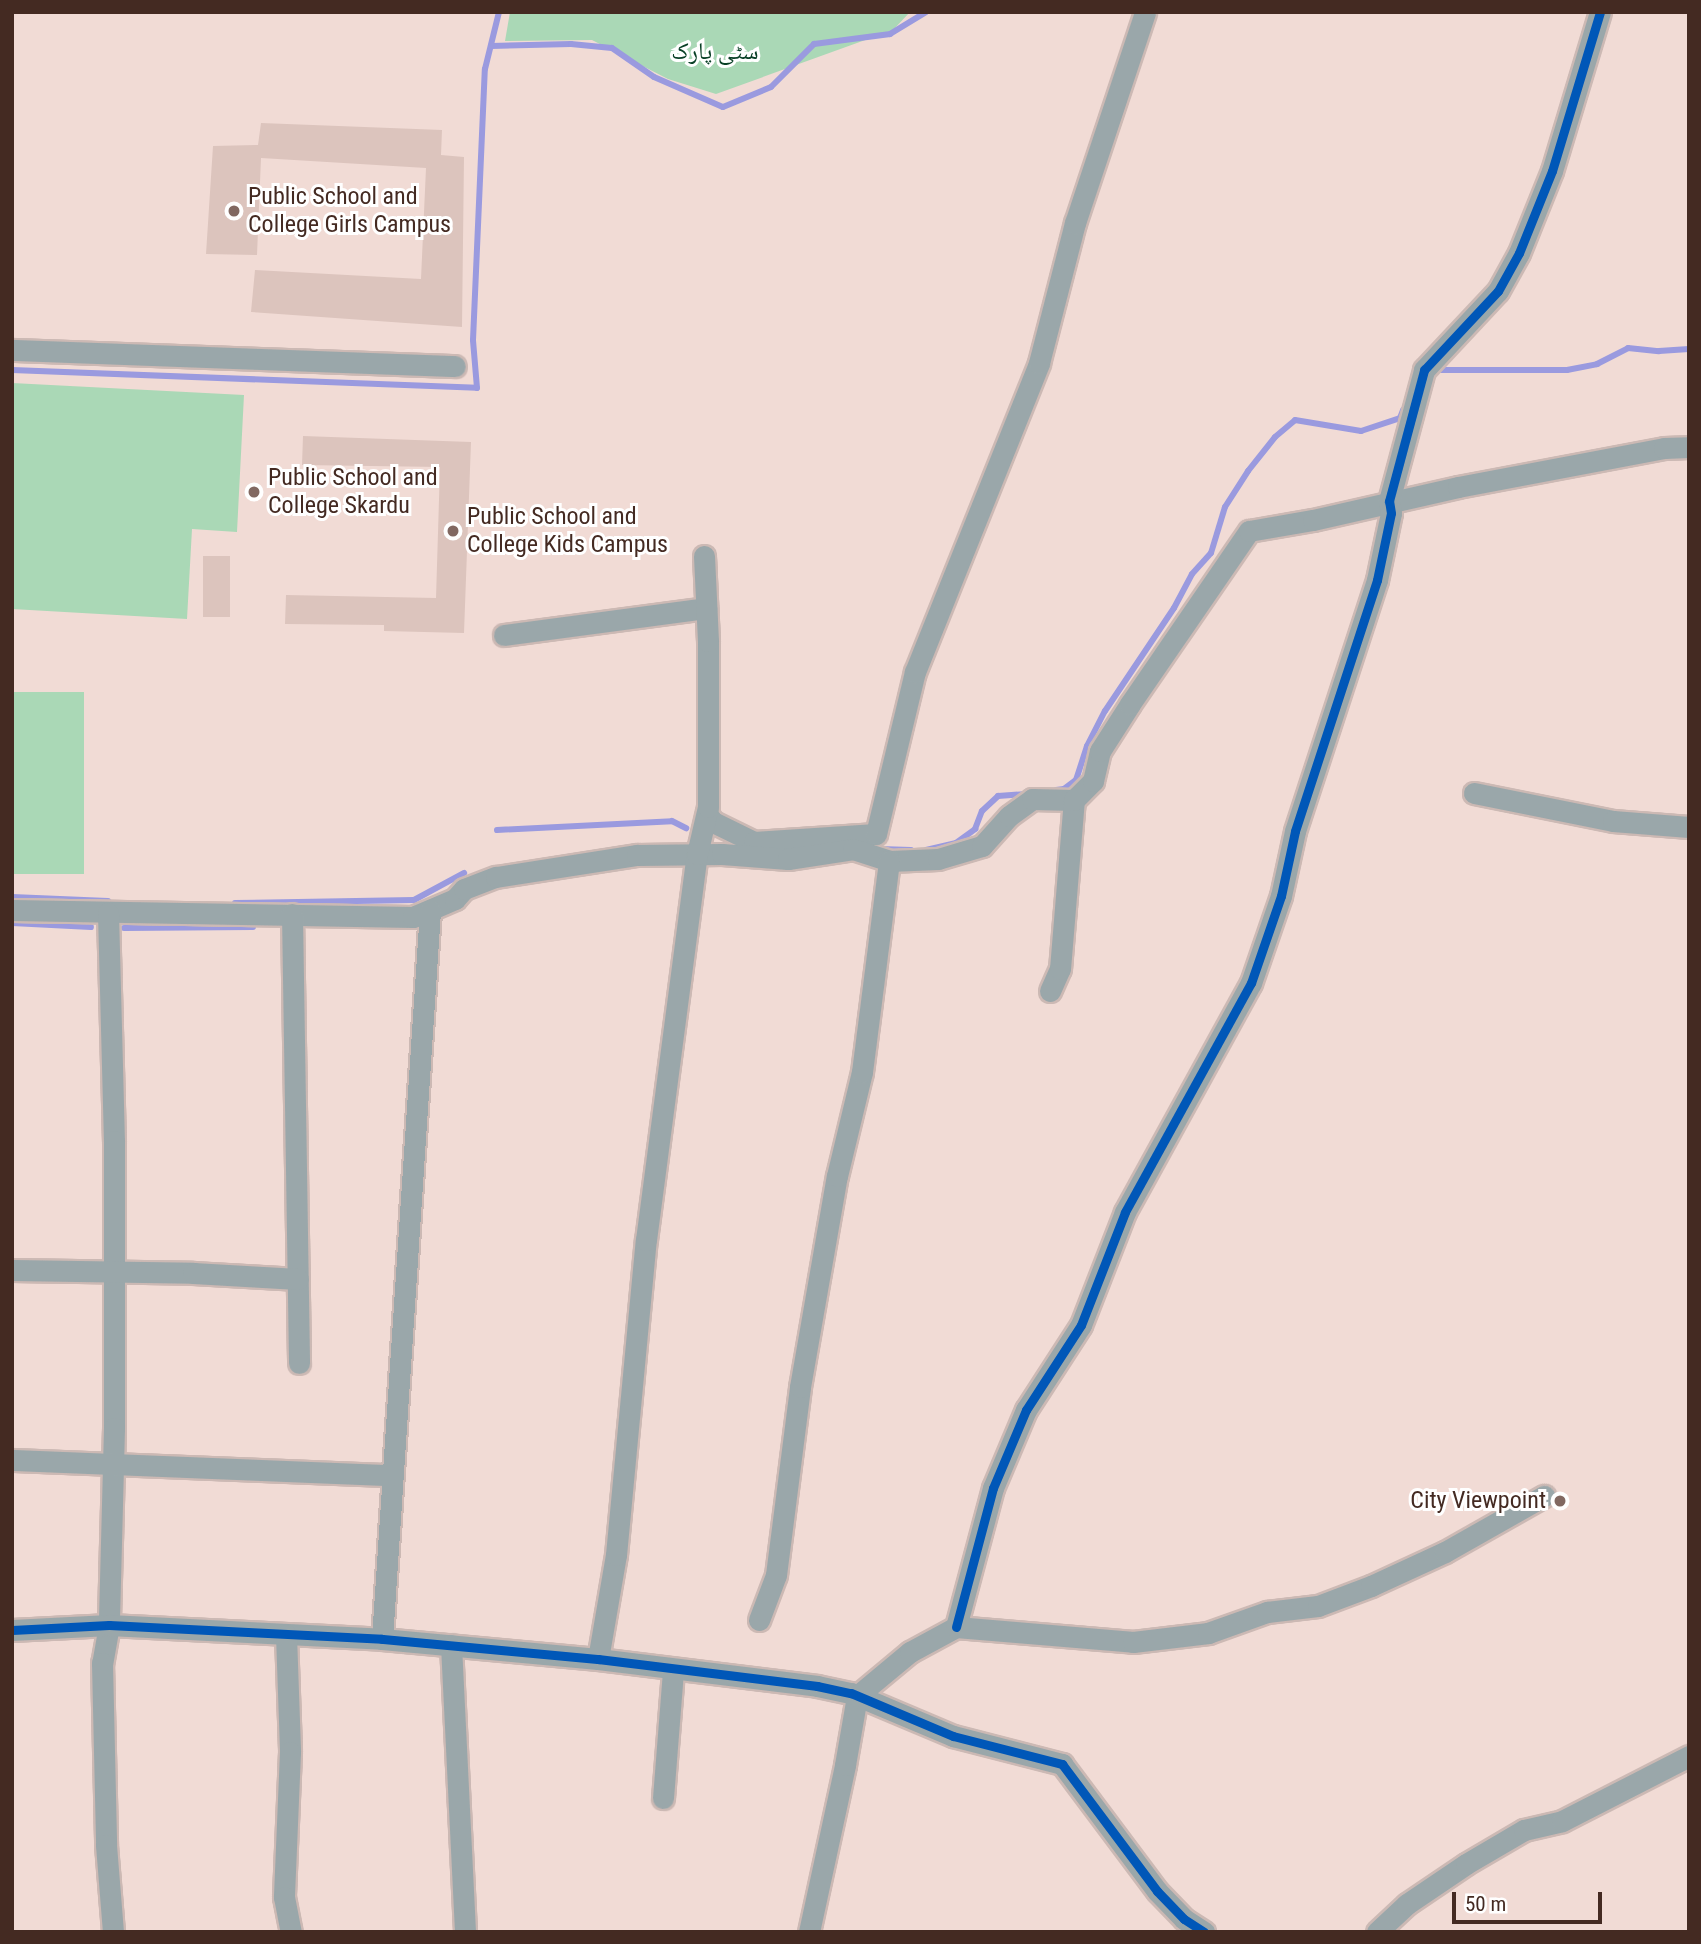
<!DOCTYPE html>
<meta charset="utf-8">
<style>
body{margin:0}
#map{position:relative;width:1701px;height:1944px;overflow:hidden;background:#f1dbd5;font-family:"Roboto Condensed","Noto Naskh Arabic",sans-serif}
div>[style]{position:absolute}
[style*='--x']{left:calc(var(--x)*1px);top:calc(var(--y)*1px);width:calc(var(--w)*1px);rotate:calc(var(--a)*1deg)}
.green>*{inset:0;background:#aad8b6;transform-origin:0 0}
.stream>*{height:6px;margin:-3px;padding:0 3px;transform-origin:3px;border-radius:3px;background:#9a9adf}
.building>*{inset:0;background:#dcc4bd;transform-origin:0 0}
.roads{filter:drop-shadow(2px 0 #ccb9b4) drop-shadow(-2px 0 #ccb9b4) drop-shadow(0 2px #ccb9b4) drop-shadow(0 -2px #ccb9b4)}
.minor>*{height:21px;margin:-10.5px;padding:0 10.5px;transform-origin:10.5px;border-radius:10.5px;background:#9aa7aa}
.cycleway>*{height:9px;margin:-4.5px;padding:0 4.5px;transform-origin:4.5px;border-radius:4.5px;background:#0057b8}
.dots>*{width:19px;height:19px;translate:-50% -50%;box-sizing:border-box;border:4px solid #fff;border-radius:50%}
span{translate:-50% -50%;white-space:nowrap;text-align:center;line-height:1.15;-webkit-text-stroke:6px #fff;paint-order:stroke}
.park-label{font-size:24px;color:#094026}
.poi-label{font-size:24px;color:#442a22}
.left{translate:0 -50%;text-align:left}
.right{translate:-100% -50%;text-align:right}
.frame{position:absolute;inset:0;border:14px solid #442a22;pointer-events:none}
.scale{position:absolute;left:1452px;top:1892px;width:150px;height:32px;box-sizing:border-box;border:4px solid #442a22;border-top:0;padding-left:9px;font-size:21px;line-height:24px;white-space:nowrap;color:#442a22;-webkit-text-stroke:5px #fff;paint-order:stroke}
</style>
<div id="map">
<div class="green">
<i style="clip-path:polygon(510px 12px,910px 12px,893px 30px,716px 94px,668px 79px,592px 40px,505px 41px)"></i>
<i style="clip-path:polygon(12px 383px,244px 395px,237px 532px,192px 529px,187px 619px,12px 609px)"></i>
<i style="left:12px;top:692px;width:72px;height:182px"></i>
</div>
<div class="stream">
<i style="--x:491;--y:46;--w:80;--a:-1.4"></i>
<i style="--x:571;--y:44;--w:41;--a:5.6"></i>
<i style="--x:612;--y:48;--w:51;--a:34.6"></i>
<i style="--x:654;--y:77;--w:75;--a:23.5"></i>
<i style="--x:723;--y:107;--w:52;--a:-22.6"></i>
<i style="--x:771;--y:87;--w:61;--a:-45"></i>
<i style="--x:814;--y:44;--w:77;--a:-7.5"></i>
<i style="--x:890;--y:34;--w:42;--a:-31.4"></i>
<i style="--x:12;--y:370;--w:465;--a:2.2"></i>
<i style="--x:477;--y:388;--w:48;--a:-94.8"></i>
<i style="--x:473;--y:340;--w:271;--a:-87.5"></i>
<i style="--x:485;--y:69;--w:59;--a:-76.2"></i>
<i style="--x:1431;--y:370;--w:136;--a:0"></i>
<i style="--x:1567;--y:370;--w:31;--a:-11"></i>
<i style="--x:1597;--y:364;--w:35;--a:-27"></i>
<i style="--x:1628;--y:348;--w:31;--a:6"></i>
<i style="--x:1659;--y:351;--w:30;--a:-4"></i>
<i style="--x:1056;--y:790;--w:8;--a:-7"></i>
<i style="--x:1064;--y:789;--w:15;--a:-37"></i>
<i style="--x:1076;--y:780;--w:36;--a:-72"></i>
<i style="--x:1087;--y:746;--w:39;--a:-63"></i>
<i style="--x:1105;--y:711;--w:124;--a:-56.2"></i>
<i style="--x:1174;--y:608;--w:38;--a:-62"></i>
<i style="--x:1192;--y:574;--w:28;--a:-48"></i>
<i style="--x:1211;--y:553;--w:48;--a:-73.1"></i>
<i style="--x:1225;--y:507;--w:43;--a:-57.4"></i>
<i style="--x:1248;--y:471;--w:43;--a:-51.5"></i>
<i style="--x:1275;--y:437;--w:26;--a:-40"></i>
<i style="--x:1295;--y:420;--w:67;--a:9.5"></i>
<i style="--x:1361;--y:431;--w:41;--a:-18.4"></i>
<i style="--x:1400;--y:418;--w:9;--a:-69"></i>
<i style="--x:497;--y:830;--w:175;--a:-2.9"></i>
<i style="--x:672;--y:821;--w:16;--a:27"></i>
<i style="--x:880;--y:849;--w:31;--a:2"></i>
<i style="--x:926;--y:850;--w:31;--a:-13"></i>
<i style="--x:956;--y:843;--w:24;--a:-36"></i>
<i style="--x:975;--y:829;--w:19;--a:-69"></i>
<i style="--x:982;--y:811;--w:22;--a:-43"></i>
<i style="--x:998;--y:796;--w:30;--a:-4"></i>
<i style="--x:12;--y:897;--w:96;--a:2.4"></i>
<i style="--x:235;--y:903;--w:179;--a:-1"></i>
<i style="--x:414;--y:900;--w:57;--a:-28.4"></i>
<i style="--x:12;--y:923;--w:79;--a:2.9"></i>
<i style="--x:124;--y:928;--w:129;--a:-0.4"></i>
</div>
<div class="building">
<i style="clip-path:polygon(261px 123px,442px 130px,441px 155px,464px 157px,462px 327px,251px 312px,255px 270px,421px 279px,426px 168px,261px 158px,257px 255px,206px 254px,213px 146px,258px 145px)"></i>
<i style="clip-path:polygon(303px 436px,471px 442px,464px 633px,384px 631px,384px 625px,285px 624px,286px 595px,436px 598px,440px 467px,302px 465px)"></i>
<i style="left:203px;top:556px;width:27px;height:61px"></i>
</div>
<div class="roads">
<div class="minor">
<i style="--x:12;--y:350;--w:443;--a:2.1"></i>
<i style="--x:504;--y:635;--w:204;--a:-7.6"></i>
<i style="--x:1474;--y:793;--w:142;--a:11.4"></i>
<i style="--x:1613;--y:821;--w:76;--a:4.5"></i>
<i style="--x:707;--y:814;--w:10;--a:53"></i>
<i style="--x:713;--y:822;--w:46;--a:26"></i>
<i style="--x:754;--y:842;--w:122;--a:-3.8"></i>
<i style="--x:876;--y:834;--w:167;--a:-76.5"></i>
<i style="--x:915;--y:672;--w:333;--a:-68.1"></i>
<i style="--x:1039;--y:363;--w:145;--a:-75.6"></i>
<i style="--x:1075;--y:223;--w:222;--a:-71.6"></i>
<i style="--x:12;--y:910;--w:401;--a:1"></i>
<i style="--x:413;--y:917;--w:46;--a:-23.2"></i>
<i style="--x:455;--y:899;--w:13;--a:-48"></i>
<i style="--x:464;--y:889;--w:34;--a:-21"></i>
<i style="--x:496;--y:877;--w:143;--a:-8.9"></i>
<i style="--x:637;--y:855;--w:85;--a:-0.7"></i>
<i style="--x:722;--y:854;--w:66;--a:4.3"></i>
<i style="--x:788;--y:859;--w:66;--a:-8.7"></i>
<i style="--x:853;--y:849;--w:38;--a:18"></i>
<i style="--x:889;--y:861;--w:49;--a:-2.3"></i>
<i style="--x:938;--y:859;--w:46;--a:-16.5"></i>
<i style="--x:982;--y:846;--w:40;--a:-48"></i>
<i style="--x:1009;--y:816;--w:29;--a:-36"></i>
<i style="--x:1032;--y:799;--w:42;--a:1.4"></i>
<i style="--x:108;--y:913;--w:228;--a:88.5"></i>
<i style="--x:114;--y:1141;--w:287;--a:90"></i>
<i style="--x:114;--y:1428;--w:197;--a:91.5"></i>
<i style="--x:109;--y:1625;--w:39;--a:100"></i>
<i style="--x:102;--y:1663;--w:182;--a:88.7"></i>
<i style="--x:106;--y:1845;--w:87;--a:85.4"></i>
<i style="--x:292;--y:914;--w:449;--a:89.1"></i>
<i style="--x:1050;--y:991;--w:24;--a:-66"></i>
<i style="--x:1060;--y:969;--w:170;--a:-85.3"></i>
<i style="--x:1074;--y:800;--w:27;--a:-45"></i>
<i style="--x:1093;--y:781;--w:31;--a:-77"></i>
<i style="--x:1100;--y:751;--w:56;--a:-57.4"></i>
<i style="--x:1130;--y:704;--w:210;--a:-55.5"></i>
<i style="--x:1249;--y:531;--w:65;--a:-9.8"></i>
<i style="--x:1313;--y:520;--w:149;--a:-12.8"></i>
<i style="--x:1458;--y:487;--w:210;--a:-10.7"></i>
<i style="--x:1664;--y:448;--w:25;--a:-2"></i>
<i style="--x:12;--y:1270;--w:181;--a:0.9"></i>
<i style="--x:193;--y:1273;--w:105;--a:3.3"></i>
<i style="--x:12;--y:1460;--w:381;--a:2.3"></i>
<i style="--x:759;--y:1620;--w:48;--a:-69.3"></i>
<i style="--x:776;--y:1575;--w:190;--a:-82.7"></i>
<i style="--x:800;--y:1387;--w:214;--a:-80.1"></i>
<i style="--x:837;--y:1176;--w:107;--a:-76.5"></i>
<i style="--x:862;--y:1072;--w:213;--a:-82.7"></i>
<i style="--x:956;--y:1627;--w:144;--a:-75.1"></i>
<i style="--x:993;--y:1488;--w:85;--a:-67.1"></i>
<i style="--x:1026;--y:1410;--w:101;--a:-57.1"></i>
<i style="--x:1081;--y:1325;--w:121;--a:-68.7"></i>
<i style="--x:1125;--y:1212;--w:261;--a:-61.2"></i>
<i style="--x:1251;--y:983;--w:92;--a:-71"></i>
<i style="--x:1281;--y:896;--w:66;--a:-77.8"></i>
<i style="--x:1295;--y:831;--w:264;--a:-71.9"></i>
<i style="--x:1377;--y:580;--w:68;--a:-78.2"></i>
<i style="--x:1391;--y:513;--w:12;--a:-99"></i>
<i style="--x:1389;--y:501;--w:136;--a:-75"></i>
<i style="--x:1424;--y:370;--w:108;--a:-46.9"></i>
<i style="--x:1498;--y:291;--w:43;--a:-61.1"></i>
<i style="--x:1519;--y:253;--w:88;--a:-68.1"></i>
<i style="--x:1552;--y:171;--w:166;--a:-73.2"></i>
<i style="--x:12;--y:1630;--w:97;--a:-3"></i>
<i style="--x:109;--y:1625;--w:273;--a:2.9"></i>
<i style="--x:382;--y:1639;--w:217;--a:5.3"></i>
<i style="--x:598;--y:1659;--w:221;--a:7"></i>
<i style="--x:817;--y:1686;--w:35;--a:12"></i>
<i style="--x:851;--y:1693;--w:111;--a:22.9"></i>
<i style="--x:953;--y:1736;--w:113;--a:14.4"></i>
<i style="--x:1062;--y:1764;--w:159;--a:53.2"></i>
<i style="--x:1157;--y:1891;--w:39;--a:46"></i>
<i style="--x:1184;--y:1919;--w:24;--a:33"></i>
<i style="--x:286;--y:1635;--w:117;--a:88"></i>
<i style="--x:290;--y:1752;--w:145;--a:92.4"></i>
<i style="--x:284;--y:1897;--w:36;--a:79"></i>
<i style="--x:382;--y:1639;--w:730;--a:-86.23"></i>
<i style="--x:451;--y:1645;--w:287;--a:87.2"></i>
<i style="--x:598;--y:1659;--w:106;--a:-80.2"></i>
<i style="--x:616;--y:1555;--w:316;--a:-84.6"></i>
<i style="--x:646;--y:1240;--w:389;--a:-82.5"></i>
<i style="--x:697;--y:854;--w:48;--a:-76.8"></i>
<i style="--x:708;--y:807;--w:166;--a:-90"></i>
<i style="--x:708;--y:641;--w:85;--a:-92.7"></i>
<i style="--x:663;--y:1798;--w:128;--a:-85.5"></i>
<i style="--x:809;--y:1932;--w:171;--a:-77.8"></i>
<i style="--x:845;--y:1765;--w:70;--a:-80.1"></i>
<i style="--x:857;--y:1696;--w:69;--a:-39.7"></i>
<i style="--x:910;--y:1652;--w:52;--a:-28.5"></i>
<i style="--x:956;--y:1627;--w:178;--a:4.8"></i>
<i style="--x:1133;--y:1642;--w:76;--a:-6.8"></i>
<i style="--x:1208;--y:1633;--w:63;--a:-19.6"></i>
<i style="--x:1267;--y:1612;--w:51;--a:-6.7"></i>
<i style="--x:1318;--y:1606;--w:57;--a:-20.7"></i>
<i style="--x:1371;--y:1586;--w:81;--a:-24.7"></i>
<i style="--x:1445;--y:1552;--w:114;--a:-29.5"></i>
<i style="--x:1377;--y:1932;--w:41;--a:-43"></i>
<i style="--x:1407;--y:1904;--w:71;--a:-34.1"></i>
<i style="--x:1466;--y:1864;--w:67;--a:-30.4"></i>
<i style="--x:1524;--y:1830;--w:39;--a:-13"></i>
<i style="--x:1562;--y:1821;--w:143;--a:-27.1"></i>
</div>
</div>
<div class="cycleway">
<i style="--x:956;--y:1627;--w:144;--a:-75.1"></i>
<i style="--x:993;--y:1488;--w:85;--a:-67.1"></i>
<i style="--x:1026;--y:1410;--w:101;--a:-57.1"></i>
<i style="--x:1081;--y:1325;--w:121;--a:-68.7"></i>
<i style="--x:1125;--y:1212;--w:261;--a:-61.2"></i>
<i style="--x:1251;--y:983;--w:92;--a:-71"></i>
<i style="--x:1281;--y:896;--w:66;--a:-77.8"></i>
<i style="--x:1295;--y:831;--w:264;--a:-71.9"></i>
<i style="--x:1377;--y:580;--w:68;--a:-78.2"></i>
<i style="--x:1391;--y:513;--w:12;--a:-99"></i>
<i style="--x:1389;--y:501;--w:136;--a:-75"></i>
<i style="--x:1424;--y:370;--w:108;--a:-46.9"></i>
<i style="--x:1498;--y:291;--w:43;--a:-61.1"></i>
<i style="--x:1519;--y:253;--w:88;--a:-68.1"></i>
<i style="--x:1552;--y:171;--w:166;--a:-73.2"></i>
<i style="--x:12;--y:1630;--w:97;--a:-3"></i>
<i style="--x:109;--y:1625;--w:273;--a:2.9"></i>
<i style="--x:382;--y:1639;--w:217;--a:5.3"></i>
<i style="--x:598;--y:1659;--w:221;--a:7"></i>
<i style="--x:817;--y:1686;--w:35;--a:12"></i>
<i style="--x:851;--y:1693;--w:111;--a:22.9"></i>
<i style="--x:953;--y:1736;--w:113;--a:14.4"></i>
<i style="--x:1062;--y:1764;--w:159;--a:53.2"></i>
<i style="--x:1157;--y:1891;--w:39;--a:46"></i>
<i style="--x:1184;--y:1919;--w:24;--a:33"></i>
</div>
<div class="dots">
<i style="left:234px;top:211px;background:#816861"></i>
<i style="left:254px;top:492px;background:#816861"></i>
<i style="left:453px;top:531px;background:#816861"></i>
<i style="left:1560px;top:1501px;background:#816861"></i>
</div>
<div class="park-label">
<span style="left:715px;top:52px">سٹی پارک</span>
</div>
<div class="poi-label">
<span class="left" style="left:248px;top:211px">Public School and<br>College Girls Campus</span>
<span class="left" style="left:268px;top:492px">Public School and<br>College Skardu</span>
<span class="left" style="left:467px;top:531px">Public School and<br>College Kids Campus</span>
<span class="right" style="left:1546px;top:1501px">City Viewpoint</span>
</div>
<div class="frame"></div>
<div class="scale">50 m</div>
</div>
